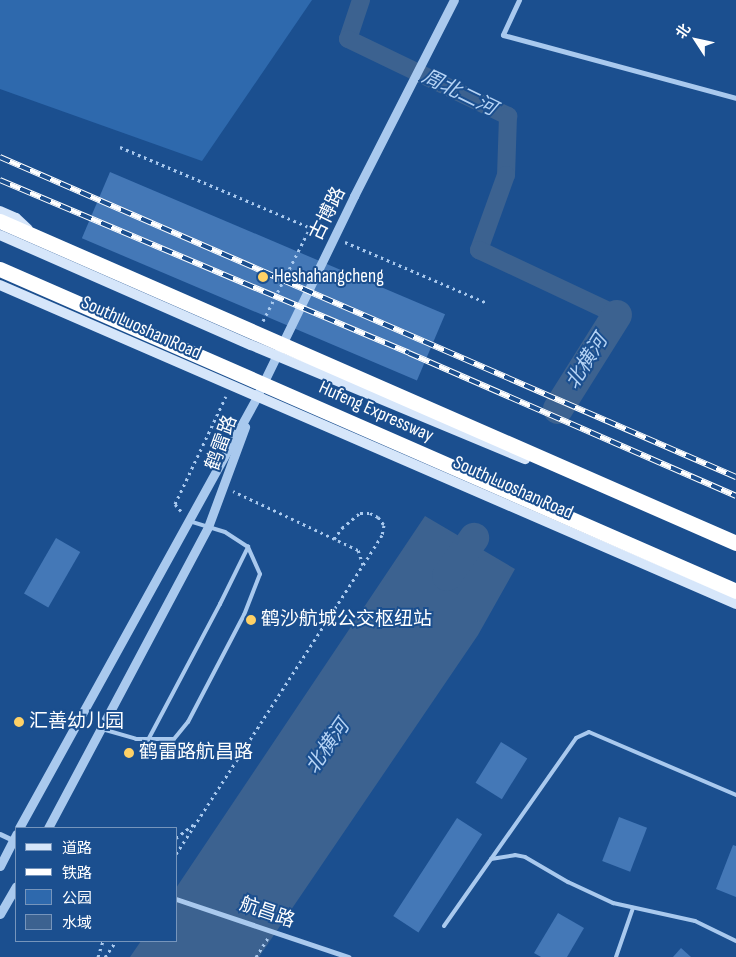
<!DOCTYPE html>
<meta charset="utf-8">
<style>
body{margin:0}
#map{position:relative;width:736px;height:957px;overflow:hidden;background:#1b4f8f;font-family:"Sofia Sans Condensed","Noto Sans SC",sans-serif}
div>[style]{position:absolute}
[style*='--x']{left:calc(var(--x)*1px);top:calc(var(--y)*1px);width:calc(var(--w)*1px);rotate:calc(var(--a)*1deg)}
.green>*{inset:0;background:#2e69ad}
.water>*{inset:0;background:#3c6290}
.canal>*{height:18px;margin:-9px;padding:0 9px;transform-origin:9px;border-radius:9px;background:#3c6290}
.river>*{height:30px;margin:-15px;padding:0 15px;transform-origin:15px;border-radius:15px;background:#3c6290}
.building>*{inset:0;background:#4478b7;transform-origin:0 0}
.path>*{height:3px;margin-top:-1.5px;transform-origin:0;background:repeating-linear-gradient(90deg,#a9c9ee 0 2.5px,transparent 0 6.5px)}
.service>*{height:4px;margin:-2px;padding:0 2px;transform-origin:2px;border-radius:2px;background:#a9c9ee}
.minor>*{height:5px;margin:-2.5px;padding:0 2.5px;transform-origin:2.5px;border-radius:2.5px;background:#a9c9ee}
.tertiary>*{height:9px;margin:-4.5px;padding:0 4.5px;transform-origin:4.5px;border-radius:4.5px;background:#a9c9ee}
.secondary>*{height:10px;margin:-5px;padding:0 5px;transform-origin:5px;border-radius:5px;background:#d6e6fa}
.rail>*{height:5.5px;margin-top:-2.75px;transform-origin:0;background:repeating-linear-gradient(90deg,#1b4f8f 0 11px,#fff 0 22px);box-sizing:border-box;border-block:1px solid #fff}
.motorway-bridge>*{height:15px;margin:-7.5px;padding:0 7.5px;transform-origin:7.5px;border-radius:7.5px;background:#fff}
.dots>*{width:14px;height:14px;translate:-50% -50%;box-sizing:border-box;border:2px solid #1b4f8f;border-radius:50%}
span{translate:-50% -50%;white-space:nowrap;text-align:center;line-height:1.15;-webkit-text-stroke:4px #1b4f8f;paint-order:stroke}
.street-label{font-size:19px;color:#fff}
.poi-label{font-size:19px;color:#fff}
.left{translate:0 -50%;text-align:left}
.water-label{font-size:20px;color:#b5d3f5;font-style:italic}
.legend{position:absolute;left:15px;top:827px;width:162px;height:115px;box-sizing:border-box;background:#1b4f8f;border:1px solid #7695bc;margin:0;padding:6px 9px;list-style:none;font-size:15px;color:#fff}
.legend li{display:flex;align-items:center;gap:10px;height:25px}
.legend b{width:25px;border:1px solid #7695bc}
.north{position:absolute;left:671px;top:15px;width:50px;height:50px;-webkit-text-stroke:4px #1b4f8f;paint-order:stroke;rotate:305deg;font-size:14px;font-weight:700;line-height:20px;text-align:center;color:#fff}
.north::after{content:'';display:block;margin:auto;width:18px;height:22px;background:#fff;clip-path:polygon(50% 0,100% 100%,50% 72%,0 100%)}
</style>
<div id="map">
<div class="green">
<i style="clip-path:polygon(0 0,312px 0,202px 161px,0 89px)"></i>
</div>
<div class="water">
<i style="clip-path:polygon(425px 516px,515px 569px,478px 635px,259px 957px,130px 957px,141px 941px,176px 941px,176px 888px)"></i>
</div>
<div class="canal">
<i style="--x:361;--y:0;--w:41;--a:108.4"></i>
<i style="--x:348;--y:39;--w:178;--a:25.7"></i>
<i style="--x:508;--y:116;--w:59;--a:91.9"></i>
<i style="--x:506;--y:175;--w:80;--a:109.8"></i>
<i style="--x:479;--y:250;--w:153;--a:25.2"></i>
</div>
<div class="river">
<i style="--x:558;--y:409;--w:111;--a:-57.9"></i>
<i style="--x:447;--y:576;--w:47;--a:-54.6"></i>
</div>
<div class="building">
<i style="left:110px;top:172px;width:364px;height:72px;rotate:23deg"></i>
<i style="left:56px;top:538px;width:28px;height:64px;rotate:30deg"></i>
<i style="left:501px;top:742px;width:31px;height:48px;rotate:32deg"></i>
<i style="left:619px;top:817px;width:30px;height:47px;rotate:21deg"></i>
<i style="left:457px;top:818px;width:30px;height:117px;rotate:33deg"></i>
<i style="clip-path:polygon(733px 845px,736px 846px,736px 897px,716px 889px)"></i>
<i style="clip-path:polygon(558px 913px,584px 928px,567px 957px,541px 957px,534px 953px)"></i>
<i style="clip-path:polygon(681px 948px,691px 957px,673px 957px)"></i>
</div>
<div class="path">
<i style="--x:120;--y:147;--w:220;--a:23"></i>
<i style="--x:345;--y:242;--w:155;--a:23.2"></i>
<i style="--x:263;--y:321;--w:104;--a:-63.2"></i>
<i style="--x:181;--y:511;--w:9;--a:-131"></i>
<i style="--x:175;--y:504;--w:119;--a:-64.7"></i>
<i style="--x:334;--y:539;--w:14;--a:-54"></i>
<i style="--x:342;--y:528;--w:23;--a:-40"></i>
<i style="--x:360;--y:513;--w:10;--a:0"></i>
<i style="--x:370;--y:513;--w:9;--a:27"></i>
<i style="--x:378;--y:517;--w:10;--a:53"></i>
<i style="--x:384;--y:525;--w:10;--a:101"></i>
<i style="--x:382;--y:535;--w:36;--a:122"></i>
<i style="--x:176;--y:838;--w:23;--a:-38"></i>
<i style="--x:176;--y:854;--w:344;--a:-57.1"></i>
<i style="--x:363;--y:565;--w:16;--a:-108"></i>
<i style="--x:358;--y:550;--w:138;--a:-154.7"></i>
<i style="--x:98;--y:957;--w:17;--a:-73"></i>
<i style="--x:105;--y:957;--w:19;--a:-55"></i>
<i style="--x:256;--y:957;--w:22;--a:-58"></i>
</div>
<div class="service">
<i style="--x:102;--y:729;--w:35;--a:16"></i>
<i style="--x:136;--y:739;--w:38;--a:0"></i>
<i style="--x:174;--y:739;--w:22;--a:-51"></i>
<i style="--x:188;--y:722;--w:121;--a:-62.4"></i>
<i style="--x:244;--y:615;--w:44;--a:-68.7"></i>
<i style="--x:260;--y:574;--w:30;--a:-114"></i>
<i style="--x:248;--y:547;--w:27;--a:-147"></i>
<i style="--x:225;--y:532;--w:38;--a:-163"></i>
<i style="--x:148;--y:740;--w:154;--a:-62.1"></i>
<i style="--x:220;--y:604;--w:64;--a:-63.8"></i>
<i style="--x:491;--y:859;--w:24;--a:-9"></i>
<i style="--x:515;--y:855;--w:10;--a:11"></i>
<i style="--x:525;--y:857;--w:50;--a:30.2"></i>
<i style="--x:568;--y:882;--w:50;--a:25"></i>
<i style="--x:613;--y:903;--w:84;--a:12.4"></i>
<i style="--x:695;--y:921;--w:46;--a:26"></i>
<i style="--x:444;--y:926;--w:230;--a:-54.9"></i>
<i style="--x:576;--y:738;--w:14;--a:-25"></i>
<i style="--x:589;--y:732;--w:160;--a:23.2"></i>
<i style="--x:616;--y:957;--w:52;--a:-70.9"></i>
</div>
<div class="minor">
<i style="--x:519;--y:0;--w:38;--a:115"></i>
<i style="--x:503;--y:35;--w:241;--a:15.1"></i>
<i style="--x:0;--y:834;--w:14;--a:25"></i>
<i style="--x:176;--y:899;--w:182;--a:18.6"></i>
</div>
<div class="tertiary">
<i style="--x:19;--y:828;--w:491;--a:-61.1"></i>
<i style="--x:256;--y:398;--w:225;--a:-64.1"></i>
<i style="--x:354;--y:196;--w:220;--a:-63"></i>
<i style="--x:48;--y:828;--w:341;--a:-62"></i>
<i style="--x:208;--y:527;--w:107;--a:-69.7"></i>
<i style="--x:0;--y:866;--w:36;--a:-63"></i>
<i style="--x:0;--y:914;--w:32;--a:-60"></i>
</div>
<div class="secondary">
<i style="--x:0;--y:211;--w:17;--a:24"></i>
<i style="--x:16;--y:218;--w:16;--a:43"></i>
<i style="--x:0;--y:235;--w:274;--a:23.7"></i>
<i style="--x:251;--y:345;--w:297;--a:22.6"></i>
<i style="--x:0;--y:285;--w:802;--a:23.43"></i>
</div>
<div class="rail">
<i style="--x:0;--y:157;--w:803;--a:23.5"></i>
<i style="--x:0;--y:180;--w:444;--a:22.9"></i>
<i style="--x:409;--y:353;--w:357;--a:23.6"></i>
</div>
<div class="motorway-bridge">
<i style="--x:0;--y:221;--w:803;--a:23.63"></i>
<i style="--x:0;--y:269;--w:803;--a:23.63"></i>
</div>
<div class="dots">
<i style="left:263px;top:277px;background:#ffd166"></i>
<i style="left:251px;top:620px;background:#ffd166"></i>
<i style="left:19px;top:722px;background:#ffd166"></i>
<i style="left:129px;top:753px;background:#ffd166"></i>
</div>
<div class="street-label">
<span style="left:328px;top:214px;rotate:-64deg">古博路</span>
<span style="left:141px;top:328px;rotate:24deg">South Luoshan Road</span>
<span style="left:376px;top:412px;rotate:24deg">Hufeng Expressway</span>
<span style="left:222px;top:443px;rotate:-70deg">鹤雷路</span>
<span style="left:513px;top:488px;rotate:24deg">South Luoshan Road</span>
<span style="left:267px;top:913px;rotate:19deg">航昌路</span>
</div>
<div class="poi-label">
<span class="left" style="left:274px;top:277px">Heshahangcheng</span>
<span class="left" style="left:261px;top:620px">鹤沙航城公交枢纽站</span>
<span class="left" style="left:29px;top:722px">汇善幼儿园</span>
<span class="left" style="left:139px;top:753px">鹤雷路航昌路</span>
</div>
<div class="water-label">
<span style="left:459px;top:93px;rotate:26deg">周北二河</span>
<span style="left:587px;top:362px;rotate:-58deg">北横河</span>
<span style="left:328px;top:747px;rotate:-55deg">北横河</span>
</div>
<ul class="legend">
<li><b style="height:6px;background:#d6e6fa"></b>道路</li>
<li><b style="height:6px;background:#fff"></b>铁路</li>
<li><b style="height:14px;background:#2e69ad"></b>公园</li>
<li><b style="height:14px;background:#3c6290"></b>水域</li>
</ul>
<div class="north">北</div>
</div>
